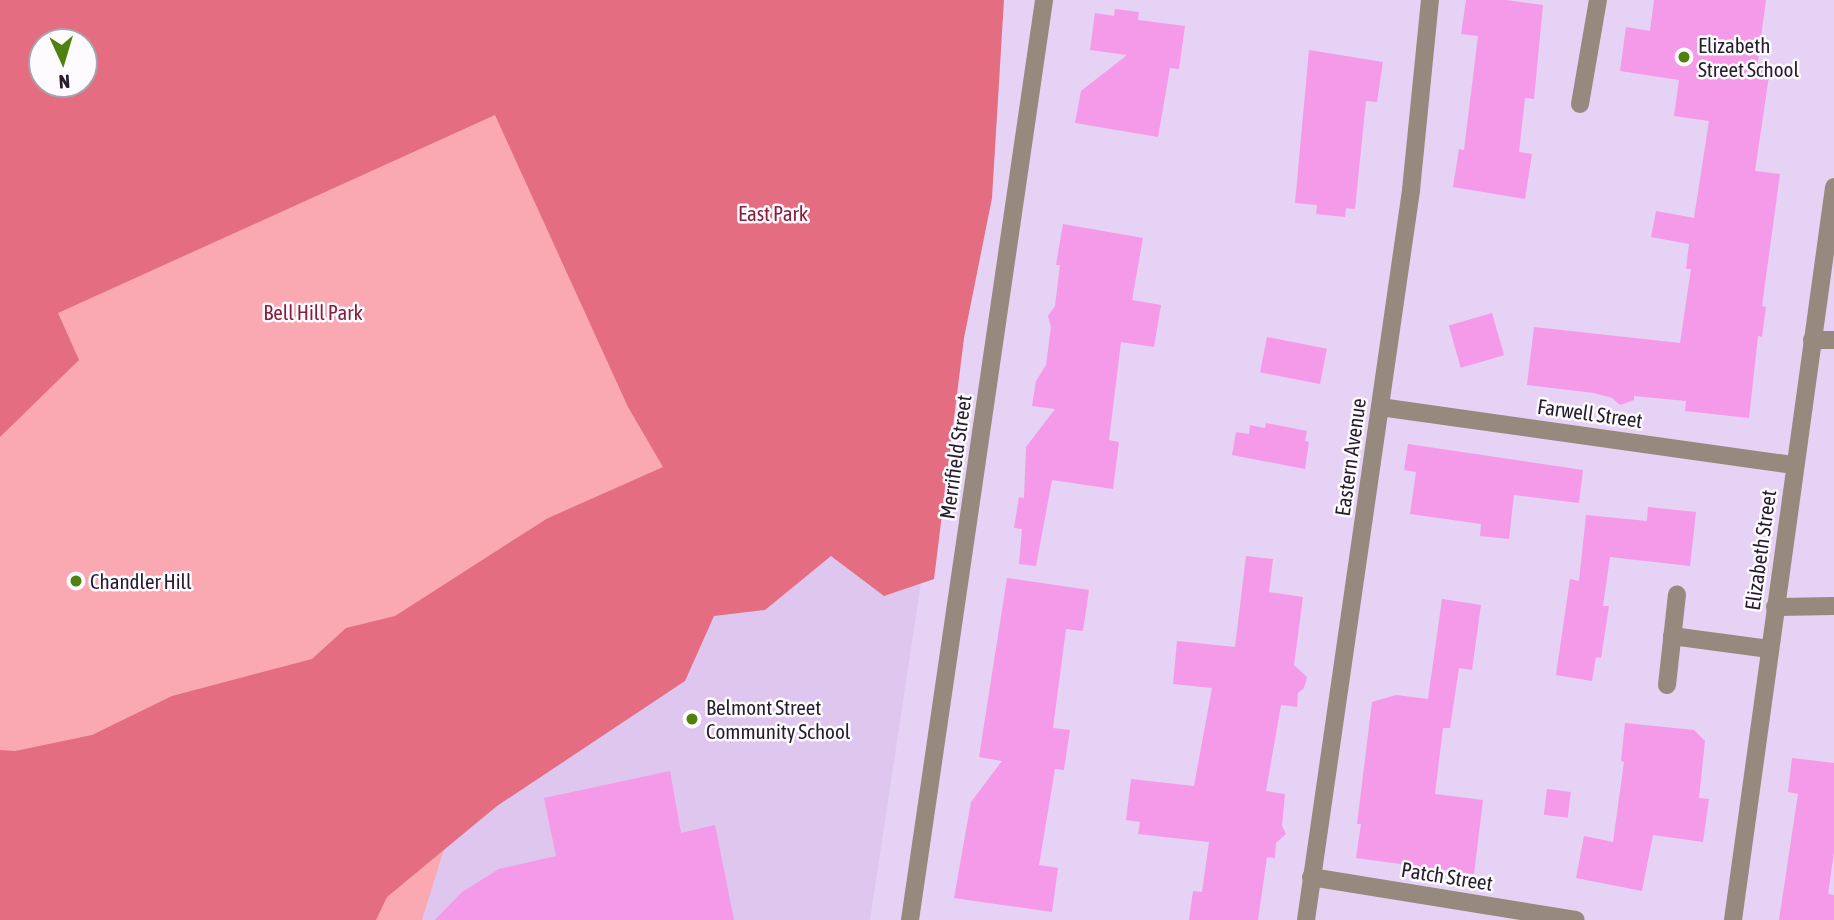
<!DOCTYPE html>
<style>
body{margin:0}
#map{position:relative;width:1834px;height:920px;overflow:hidden;background:#e6d2f4;font-family:"Asap Condensed",sans-serif}
div>[style]{position:absolute}
[style*='--x']{left:calc(var(--x)*1px);top:calc(var(--y)*1px);width:calc(var(--w)*1px);rotate:calc(var(--a)*1deg)}
.built>*{inset:0;background:#dec6ee}
.green>*{inset:0;background:#faa8b2}
.forest>*{inset:0;background:#e46d81}
.building>*{inset:0;background:#f599e9;transform-origin:0 0}
.service>*{height:18px;margin:-9px;padding:0 9px;transform-origin:9px;border-radius:9px;background:#958a7d}
.minor>*{height:18px;margin:-9px;padding:0 9px;transform-origin:9px;border-radius:9px;background:#958a7d}
.dots>*{width:19px;height:19px;translate:-50% -50%;box-sizing:border-box;border:4px solid #fdfbff;border-radius:50%}
span{translate:-50% -50%;white-space:nowrap;text-align:center;line-height:1.15;-webkit-text-stroke:5px #fdfbff;paint-order:stroke}
.poi-label{font-size:21px;color:#251e2a}
.left{translate:0 -50%;text-align:left}
.park-label{font-size:21px;color:#891e39}
.street-label{font-size:21px;color:#251e2a}
.north{position:absolute;left:28px;top:28px;width:70px;height:70px;box-sizing:border-box;background:#fdfbff;border:2px solid #a7a3aa;border-radius:50%;rotate:176deg;font-size:19px;font-weight:700;line-height:28px;text-align:center;color:#251e2a}
.north::after{content:'';display:block;margin:auto;width:24px;height:32px;background:#50800f;clip-path:polygon(50% 0,100% 100%,50% 72%,0 100%)}
</style>
<div id="map">
<div class="built">
<i style="clip-path:polygon(958px 337px,870px 920px,422px 920px,548px 518px)"></i>
</div>
<div class="green">
<i style="clip-path:polygon(evenodd,0 0,982px 0,958px 337px,548px 518px,422px 920px,0 920px,0 0,42px 42px,84px 42px,84px 84px,42px 84px,42px 42px)"></i>
</div>
<div class="forest">
<i style="clip-path:polygon(evenodd,0 0,1004px 0,992px 198px,964px 338px,934px 579px,884px 596px,831px 556px,765px 610px,714px 616px,685px 681px,497px 806px,387px 897px,376px 920px,0 920px,0 750px,15px 751px,92px 735px,172px 696px,312px 659px,346px 628px,395px 616px,548px 518px,663px 467px,628px 407px,495px 115px,58px 313px,79px 360px,0 437px,0 0,42px 42px,84px 42px,84px 84px,42px 84px,42px 42px)"></i>
</div>
<div class="building">
<i style="clip-path:polygon(1466px 0,1506px 0,1543px 5px,1534px 99px,1525px 98px,1519px 152px,1532px 154px,1525px 199px,1453px 187px,1459px 149px,1464px 150px,1478px 36px,1461px 34px)"></i>
<i style="clip-path:polygon(1654px 0,1766px 0,1757px 67px,1770px 69px,1755px 171px,1780px 174px,1762px 306px,1766px 307px,1762px 337px,1758px 336px,1749px 418px,1685px 411px,1686px 401px,1634px 396px,1634px 400px,1620px 405px,1612px 398px,1594px 393px,1527px 385px,1534px 327px,1680px 343px,1691px 269px,1686px 269px,1689px 244px,1651px 237px,1656px 211px,1694px 218px,1709px 121px,1674px 116px,1679px 80px,1620px 71px,1626px 27px,1650px 31px)"></i>
<i style="clip-path:polygon(1115px 9px,1139px 12px,1138px 20px,1185px 26px,1179px 69px,1170px 68px,1158px 137px,1075px 123px,1081px 91px,1127px 55px,1090px 50px,1095px 13px,1114px 16px)"></i>
<i style="clip-path:polygon(1309px 50px,1383px 62px,1377px 102px,1366px 101px,1355px 209px,1346px 208px,1345px 217px,1316px 214px,1317px 205px,1295px 203px)"></i>
<i style="clip-path:polygon(1063px 224px,1143px 238px,1132px 300px,1161px 305px,1154px 347px,1121px 342px,1109px 440px,1119px 442px,1113px 489px,1052px 480px,1036px 566px,1019px 564px,1022px 529px,1014px 528px,1019px 497px,1024px 498px,1026px 447px,1055px 409px,1032px 406px,1036px 381px,1046px 365px,1051px 327px,1048px 316px,1055px 306px,1060px 265px,1056px 265px)"></i>
<i style="left:1492px;top:313px;width:44px;height:45px;rotate:74deg"></i>
<i style="left:1267px;top:337px;width:61px;height:36px;rotate:11deg"></i>
<i style="clip-path:polygon(1266px 423px,1307px 431px,1305px 441px,1309px 442px,1305px 469px,1232px 455px,1236px 432px,1249px 434px,1250px 425px,1265px 428px)"></i>
<i style="clip-path:polygon(1408px 444px,1583px 470px,1579px 503px,1514px 495px,1509px 539px,1480px 536px,1481px 524px,1410px 514px,1416px 472px,1404px 470px)"></i>
<i style="clip-path:polygon(1648px 507px,1696px 512px,1690px 566px,1610px 557px,1603px 606px,1609px 606px,1601px 658px,1596px 657px,1592px 681px,1556px 675px,1570px 579px,1579px 581px,1586px 515px,1647px 521px)"></i>
<i style="clip-path:polygon(1246px 556px,1273px 559px,1269px 592px,1303px 597px,1294px 665px,1307px 677px,1304px 688px,1298px 693px,1297px 707px,1281px 705px,1266px 791px,1285px 794px,1282px 826px,1286px 834px,1276px 843px,1275px 858px,1267px 857px,1258px 920px,1189px 920px,1193px 891px,1202px 892px,1209px 842px,1138px 834px,1140px 822px,1126px 820px,1131px 779px,1194px 786px,1212px 688px,1173px 684px,1177px 641px,1235px 647px)"></i>
<i style="clip-path:polygon(1007px 578px,1089px 590px,1083px 631px,1066px 629px,1053px 728px,1070px 730px,1064px 770px,1055px 769px,1039px 865px,1058px 868px,1052px 912px,954px 898px,971px 802px,1002px 761px,979px 757px)"></i>
<i style="clip-path:polygon(1442px 599px,1481px 605px,1472px 670px,1459px 668px,1450px 728px,1443px 728px,1435px 794px,1483px 800px,1474px 874px,1356px 858px,1361px 824px,1357px 824px,1372px 702px,1396px 695px,1428px 699px)"></i>
<i style="clip-path:polygon(1625px 723px,1694px 730px,1705px 741px,1699px 798px,1709px 799px,1703px 842px,1653px 835px,1642px 891px,1576px 878px,1584px 836px,1613px 842px,1624px 762px,1621px 761px)"></i>
<i style="clip-path:polygon(1792px 758px,1834px 763px,1834px 852px,1828px 894px,1834px 895px,1834px 920px,1779px 920px,1798px 794px,1788px 792px)"></i>
<i style="clip-path:polygon(670px 771px,681px 833px,715px 825px,734px 920px,435px 920px,462px 892px,499px 869px,556px 856px,544px 798px)"></i>
<i style="left:1547px;top:789px;width:24px;height:26px;rotate:7deg"></i>
</div>
<div class="service">
<i style="--x:1580;--y:104;--w:106;--a:-80.2"></i>
<i style="--x:1812;--y:340;--w:22;--a:0"></i>
<i style="--x:1672;--y:636;--w:98;--a:7.6"></i>
<i style="--x:1667;--y:685;--w:91;--a:-83.7"></i>
</div>
<div class="minor">
<i style="--x:1380;--y:407;--w:418;--a:8"></i>
<i style="--x:1775;--y:607;--w:59;--a:-1"></i>
<i style="--x:1311;--y:877;--w:268;--a:9.2"></i>
<i style="--x:910;--y:920;--w:930;--a:-81.71"></i>
<i style="--x:1306;--y:920;--w:738;--a:-81.81"></i>
<i style="--x:1411;--y:190;--w:191;--a:-84.3"></i>
<i style="--x:1733;--y:920;--w:740;--a:-82.15"></i>
</div>
<div class="dots">
<i style="left:1684px;top:57px;background:#50800f"></i>
<i style="left:76px;top:581px;background:#50800f"></i>
<i style="left:692px;top:719px;background:#50800f"></i>
</div>
<div class="poi-label">
<span class="left" style="left:1698px;top:57px">Elizabeth<br>Street School</span>
<span class="left" style="left:90px;top:581px">Chandler Hill</span>
<span class="left" style="left:706px;top:719px">Belmont Street<br>Community School</span>
</div>
<div class="park-label">
<span style="left:773px;top:213px">East Park</span>
<span style="left:313px;top:312px">Bell Hill Park</span>
</div>
<div class="street-label">
<span style="left:1590px;top:413px;rotate:8deg">Farwell Street</span>
<span style="left:955px;top:457px;rotate:-82deg">Merrifield Street</span>
<span style="left:1350px;top:457px;rotate:-82deg">Eastern Avenue</span>
<span style="left:1760px;top:550px;rotate:-82deg">Elizabeth Street</span>
<span style="left:1447px;top:876px;rotate:9deg">Patch Street</span>
</div>
<div class="north">N</div>
</div>
